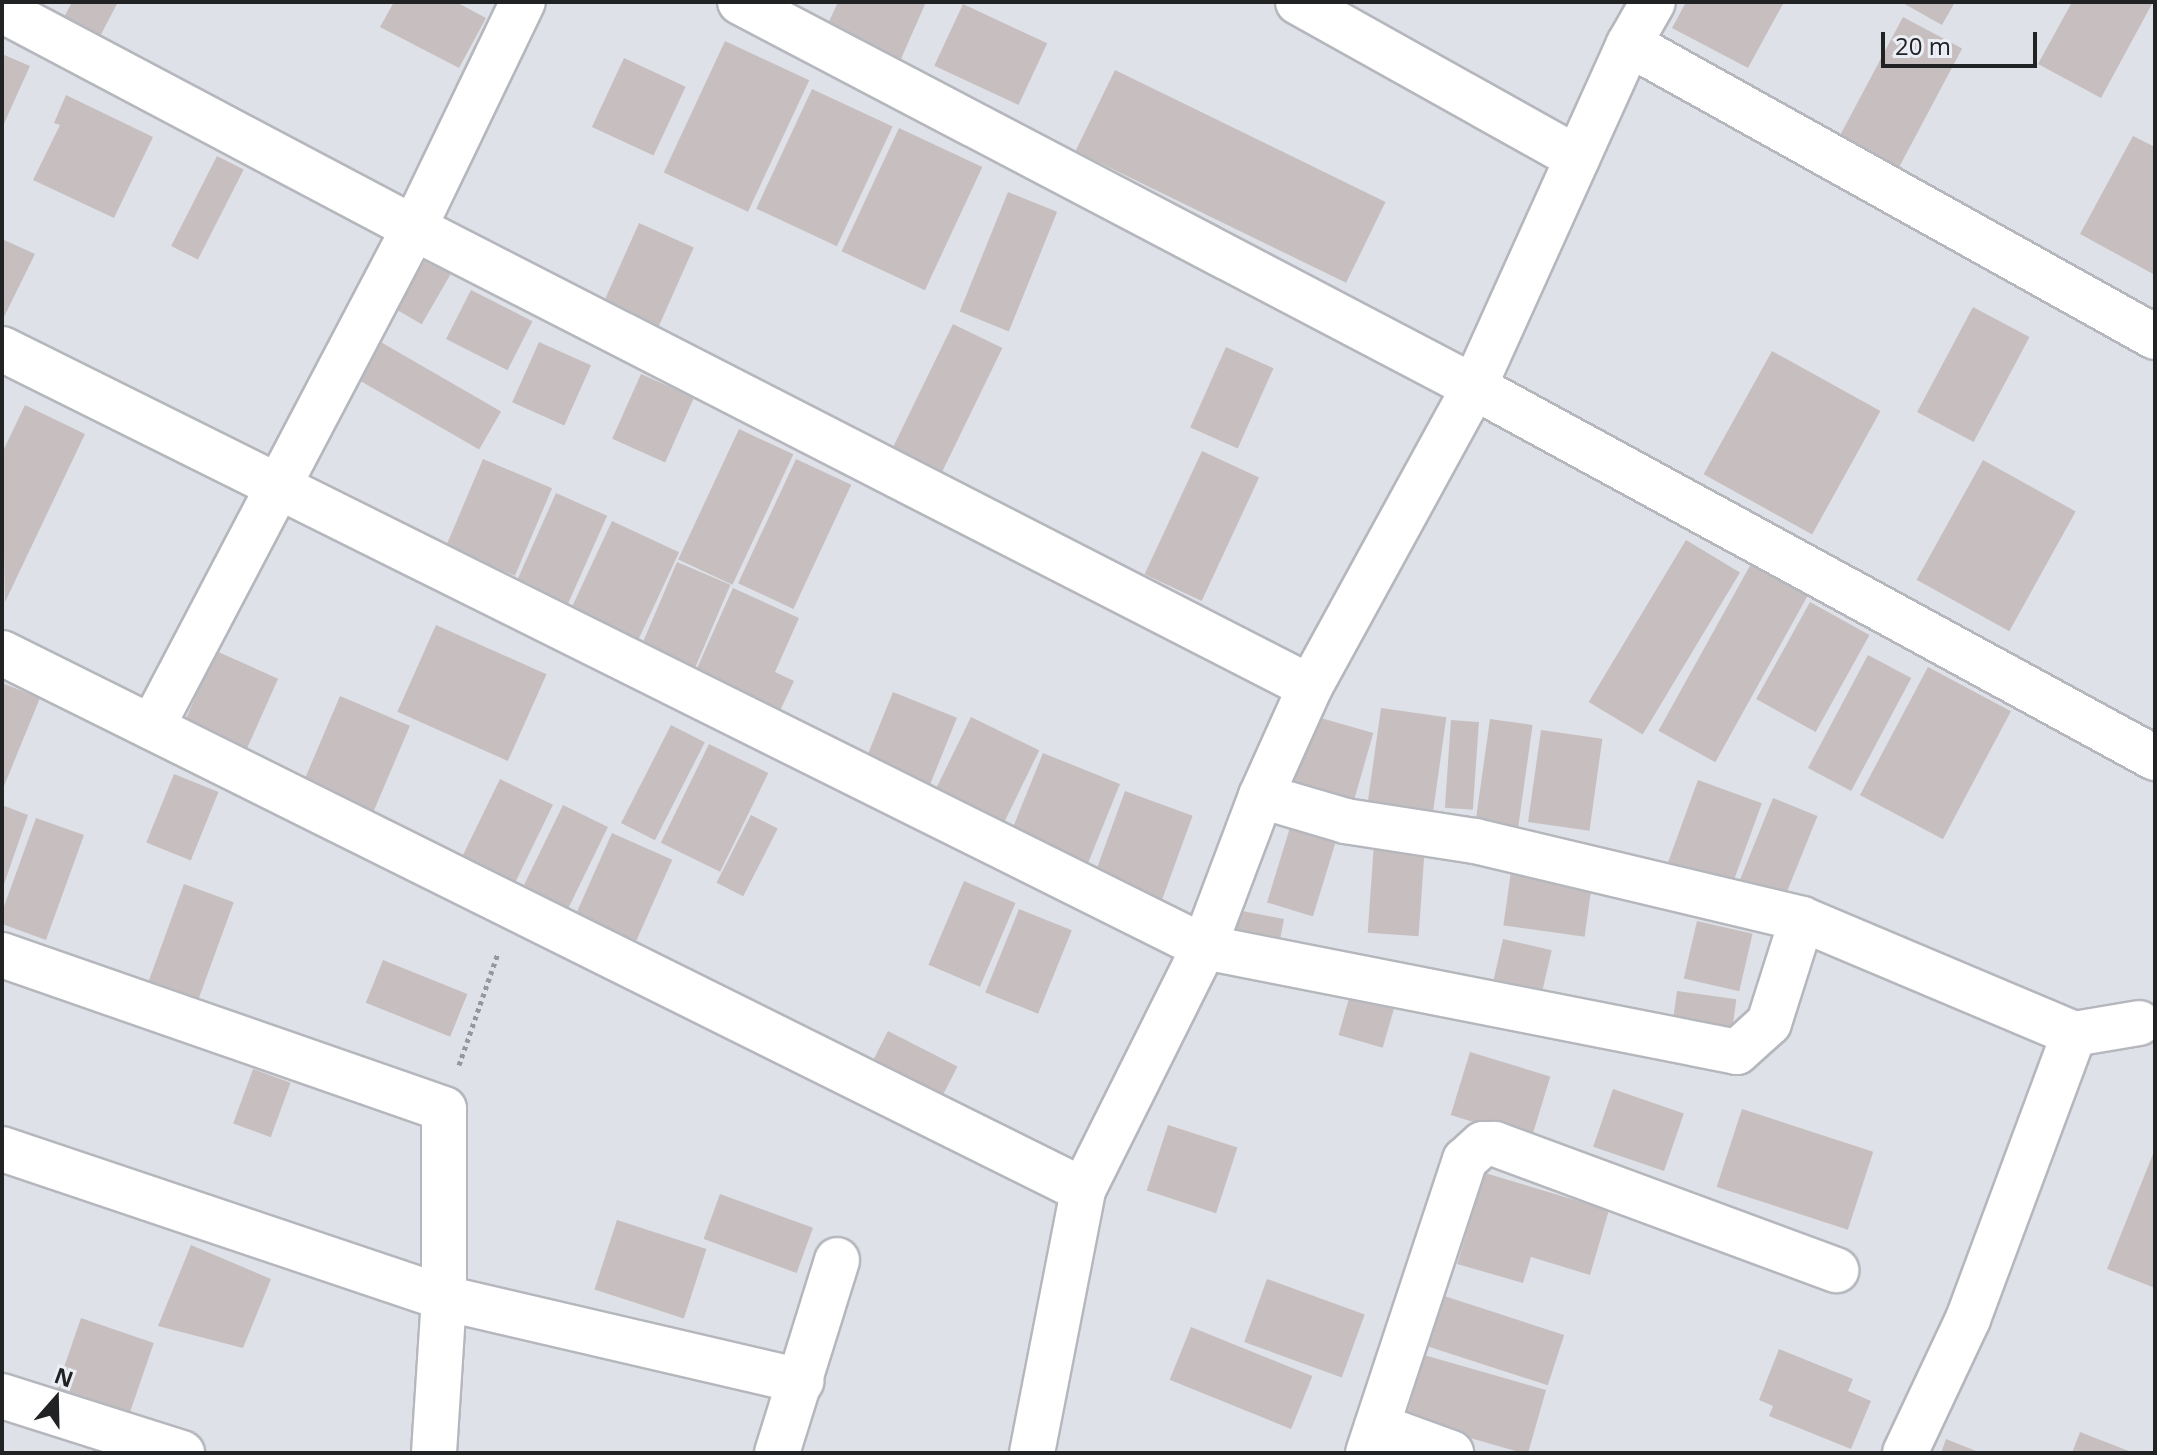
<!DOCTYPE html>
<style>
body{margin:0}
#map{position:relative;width:2157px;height:1455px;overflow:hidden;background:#dfe1e8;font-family:"Open Sans",sans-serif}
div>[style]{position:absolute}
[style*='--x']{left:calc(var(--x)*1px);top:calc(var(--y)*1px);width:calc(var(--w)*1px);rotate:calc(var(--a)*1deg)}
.building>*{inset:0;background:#c7bfbf;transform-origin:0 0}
.path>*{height:5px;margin-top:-2.5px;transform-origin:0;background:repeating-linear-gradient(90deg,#95979c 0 4px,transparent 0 8px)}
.roads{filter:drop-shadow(2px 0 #b5b7bd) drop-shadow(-2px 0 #b5b7bd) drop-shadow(0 2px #b5b7bd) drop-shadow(0 -2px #b5b7bd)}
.minor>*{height:44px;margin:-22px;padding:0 22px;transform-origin:22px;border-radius:22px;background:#fff}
span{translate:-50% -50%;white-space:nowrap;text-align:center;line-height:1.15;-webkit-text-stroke:7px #eceef5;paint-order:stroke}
.frame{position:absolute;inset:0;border:4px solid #212224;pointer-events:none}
.north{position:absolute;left:16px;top:1359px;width:80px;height:80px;-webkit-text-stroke:6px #eceef5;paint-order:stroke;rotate:20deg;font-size:22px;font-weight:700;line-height:32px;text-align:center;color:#212224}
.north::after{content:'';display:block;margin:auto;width:28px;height:36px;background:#212224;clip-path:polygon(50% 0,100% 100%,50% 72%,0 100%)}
.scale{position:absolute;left:1881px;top:32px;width:156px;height:36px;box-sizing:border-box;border:4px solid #212224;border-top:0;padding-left:10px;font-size:24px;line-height:28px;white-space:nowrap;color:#212224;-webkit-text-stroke:6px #eceef5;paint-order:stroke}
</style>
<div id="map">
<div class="building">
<i style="clip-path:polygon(72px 2px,118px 2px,96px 44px,60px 25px)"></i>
<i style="clip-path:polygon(394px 2px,456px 2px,486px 18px,459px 68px,380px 27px)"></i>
<i style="clip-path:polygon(838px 2px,926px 2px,901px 59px,827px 26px)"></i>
<i style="clip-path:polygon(1686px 2px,1784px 2px,1748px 68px,1672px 28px)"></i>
<i style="clip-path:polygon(1901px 2px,1955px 2px,1942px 25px)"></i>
<i style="clip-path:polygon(2072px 2px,2153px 2px,2101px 98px,2038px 64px)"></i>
<i style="left:963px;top:4px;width:93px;height:68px;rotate:25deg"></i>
<i style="left:1903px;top:17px;width:67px;height:141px;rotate:28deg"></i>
<i style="left:725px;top:41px;width:93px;height:145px;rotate:25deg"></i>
<i style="clip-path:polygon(2px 54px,30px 66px,2px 128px)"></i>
<i style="left:624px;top:58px;width:68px;height:76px;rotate:25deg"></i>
<i style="left:1115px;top:70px;width:301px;height:90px;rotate:26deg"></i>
<i style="left:812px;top:89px;width:89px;height:132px;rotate:25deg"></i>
<i style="clip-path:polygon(66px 95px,153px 137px,114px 218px,33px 180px,60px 125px,54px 123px)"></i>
<i style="left:899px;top:128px;width:92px;height:136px;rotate:25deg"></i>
<i style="clip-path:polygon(2133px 136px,2155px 147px,2155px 275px,2080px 234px)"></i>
<i style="left:217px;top:156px;width:30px;height:101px;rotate:27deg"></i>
<i style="left:1008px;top:192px;width:53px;height:129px;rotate:22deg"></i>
<i style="left:639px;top:223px;width:60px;height:87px;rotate:24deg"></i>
<i style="clip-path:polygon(2px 239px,35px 254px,2px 321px)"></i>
<i style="left:423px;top:258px;width:32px;height:58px;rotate:30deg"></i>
<i style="left:471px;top:290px;width:69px;height:55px;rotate:27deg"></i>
<i style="left:1973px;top:307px;width:64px;height:119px;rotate:28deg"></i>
<i style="left:953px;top:324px;width:55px;height:142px;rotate:26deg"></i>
<i style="left:379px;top:341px;width:141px;height:44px;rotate:30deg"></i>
<i style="left:539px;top:342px;width:57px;height:66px;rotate:24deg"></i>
<i style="left:1226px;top:347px;width:52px;height:88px;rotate:24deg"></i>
<i style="left:1772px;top:351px;width:124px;height:141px;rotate:29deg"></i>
<i style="left:641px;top:374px;width:58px;height:71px;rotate:24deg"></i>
<i style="clip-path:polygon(25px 405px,85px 434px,5px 602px,2px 453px)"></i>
<i style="left:739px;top:429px;width:60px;height:144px;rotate:25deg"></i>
<i style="left:1202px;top:451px;width:63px;height:136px;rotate:25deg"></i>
<i style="left:483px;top:459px;width:75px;height:95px;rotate:23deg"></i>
<i style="left:796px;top:459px;width:61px;height:137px;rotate:25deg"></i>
<i style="left:1983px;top:460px;width:106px;height:137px;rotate:29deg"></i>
<i style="left:556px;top:493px;width:56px;height:98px;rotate:24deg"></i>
<i style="left:612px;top:521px;width:74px;height:105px;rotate:25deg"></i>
<i style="left:1686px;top:540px;width:63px;height:189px;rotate:31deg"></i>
<i style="left:677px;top:562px;width:58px;height:93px;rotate:23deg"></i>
<i style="left:1752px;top:562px;width:65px;height:193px;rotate:29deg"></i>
<i style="clip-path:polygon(733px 588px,799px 618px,775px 672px,794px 681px,778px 715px,693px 677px)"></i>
<i style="left:1810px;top:602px;width:68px;height:111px;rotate:29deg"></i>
<i style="left:436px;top:625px;width:121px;height:95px;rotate:24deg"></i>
<i style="left:216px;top:651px;width:68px;height:76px;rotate:24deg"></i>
<i style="left:1868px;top:655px;width:49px;height:128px;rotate:28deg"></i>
<i style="left:1928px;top:667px;width:94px;height:145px;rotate:28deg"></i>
<i style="clip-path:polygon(2px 683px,40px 698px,2px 791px)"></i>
<i style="left:893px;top:692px;width:69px;height:86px;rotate:22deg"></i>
<i style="left:340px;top:696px;width:76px;height:103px;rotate:23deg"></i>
<i style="left:1381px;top:708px;width:66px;height:112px;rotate:8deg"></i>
<i style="left:1307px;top:714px;width:69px;height:77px;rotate:16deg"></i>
<i style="left:971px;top:717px;width:76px;height:94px;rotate:26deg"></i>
<i style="left:1490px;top:719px;width:43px;height:103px;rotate:8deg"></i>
<i style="left:1451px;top:720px;width:28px;height:88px;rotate:4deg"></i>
<i style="left:671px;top:725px;width:38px;height:110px;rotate:27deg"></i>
<i style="left:1541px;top:730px;width:62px;height:93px;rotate:8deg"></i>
<i style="left:709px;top:744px;width:66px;height:110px;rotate:26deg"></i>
<i style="left:1043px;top:753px;width:83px;height:98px;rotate:22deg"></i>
<i style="left:174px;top:774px;width:48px;height:74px;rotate:22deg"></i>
<i style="left:500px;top:779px;width:59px;height:90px;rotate:26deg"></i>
<i style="left:1698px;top:780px;width:68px;height:88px;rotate:20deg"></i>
<i style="left:1125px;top:791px;width:72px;height:97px;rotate:20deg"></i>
<i style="left:1773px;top:798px;width:48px;height:94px;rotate:22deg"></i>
<i style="clip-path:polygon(2px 805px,28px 815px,2px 890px)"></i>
<i style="left:563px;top:805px;width:50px;height:109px;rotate:26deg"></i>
<i style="left:751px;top:815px;width:30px;height:76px;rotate:27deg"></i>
<i style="clip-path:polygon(36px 818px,84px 835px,46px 940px,2px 924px,2px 912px)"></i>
<i style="left:1291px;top:824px;width:48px;height:82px;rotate:17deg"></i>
<i style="left:612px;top:833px;width:66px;height:102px;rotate:24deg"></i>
<i style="left:1374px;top:843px;width:51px;height:90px;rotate:4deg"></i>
<i style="left:1512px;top:864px;width:82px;height:62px;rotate:8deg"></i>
<i style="left:964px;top:881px;width:56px;height:91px;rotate:23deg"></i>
<i style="left:184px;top:884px;width:53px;height:113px;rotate:20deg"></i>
<i style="left:1227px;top:908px;width:58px;height:34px;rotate:11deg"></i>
<i style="left:1019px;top:909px;width:57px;height:90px;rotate:22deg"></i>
<i style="left:1697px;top:921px;width:57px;height:59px;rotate:13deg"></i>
<i style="left:1503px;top:939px;width:50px;height:57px;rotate:13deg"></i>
<i style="left:383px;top:960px;width:91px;height:46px;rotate:22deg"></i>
<i style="left:1352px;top:988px;width:46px;height:49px;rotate:16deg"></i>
<i style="left:1677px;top:991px;width:60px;height:40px;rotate:8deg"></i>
<i style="left:888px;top:1031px;width:78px;height:44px;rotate:27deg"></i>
<i style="left:1470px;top:1052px;width:84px;height:66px;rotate:17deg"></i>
<i style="left:253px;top:1069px;width:40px;height:58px;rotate:20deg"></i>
<i style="left:1613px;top:1089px;width:75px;height:61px;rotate:19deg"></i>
<i style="left:1742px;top:1109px;width:138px;height:82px;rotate:18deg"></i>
<i style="left:1168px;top:1125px;width:73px;height:69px;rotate:18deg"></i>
<i style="clip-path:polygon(2155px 1149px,2155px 1288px,2107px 1269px)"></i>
<i style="clip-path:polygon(1485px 1173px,1609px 1210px,1590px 1275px,1531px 1257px,1523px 1283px,1457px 1264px)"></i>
<i style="left:720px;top:1194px;width:99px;height:48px;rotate:20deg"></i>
<i style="left:617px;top:1220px;width:94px;height:73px;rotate:18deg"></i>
<i style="clip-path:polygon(191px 1245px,271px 1279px,243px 1348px,158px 1326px)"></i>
<i style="left:1267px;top:1279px;width:104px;height:67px;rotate:20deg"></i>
<i style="left:1432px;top:1292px;width:139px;height:53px;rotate:18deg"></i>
<i style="left:81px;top:1318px;width:77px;height:80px;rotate:19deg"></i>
<i style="left:1191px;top:1327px;width:131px;height:57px;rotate:22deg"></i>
<i style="clip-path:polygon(1779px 1349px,1853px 1379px,1848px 1391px,1871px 1401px,1851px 1449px,1769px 1416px,1773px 1406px,1759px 1400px)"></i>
<i style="left:1424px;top:1355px;width:127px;height:67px;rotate:16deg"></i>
<i style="clip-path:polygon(2080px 1432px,2134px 1453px,2072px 1453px)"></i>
<i style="clip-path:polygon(1946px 1439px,1981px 1453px,1941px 1453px)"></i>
</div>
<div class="path">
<i style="--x:459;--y:1065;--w:119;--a:-70.8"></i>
</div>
<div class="roads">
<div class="minor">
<i style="--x:740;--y:2;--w:829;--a:27.68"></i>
<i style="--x:1474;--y:387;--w:776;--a:28.58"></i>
<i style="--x:1298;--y:2;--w:320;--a:29.2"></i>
<i style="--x:2;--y:10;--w:466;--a:27.9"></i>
<i style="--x:414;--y:228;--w:251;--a:-64.3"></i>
<i style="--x:1629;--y:44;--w:602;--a:29.12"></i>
<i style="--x:2;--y:349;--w:1343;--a:26.45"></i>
<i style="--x:1204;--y:947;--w:543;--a:11.14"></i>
<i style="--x:1737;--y:1052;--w:43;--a:-42.2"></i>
<i style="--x:1769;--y:1023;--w:109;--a:-72.4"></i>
<i style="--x:2;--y:653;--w:1207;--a:26.42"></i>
<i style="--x:1083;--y:1190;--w:271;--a:-63.5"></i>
<i style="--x:1204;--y:947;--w:161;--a:-69.3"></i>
<i style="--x:1261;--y:796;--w:120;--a:-65.8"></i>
<i style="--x:1310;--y:687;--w:1007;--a:-152.87"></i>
<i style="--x:414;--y:228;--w:564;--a:117.7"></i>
<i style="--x:1310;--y:687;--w:342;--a:-61.3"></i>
<i style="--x:1474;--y:387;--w:376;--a:-65.7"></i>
<i style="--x:1629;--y:44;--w:48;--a:-60.3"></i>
<i style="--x:1261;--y:796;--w:89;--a:16.4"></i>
<i style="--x:1346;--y:821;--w:131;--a:8.8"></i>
<i style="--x:1475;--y:841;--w:336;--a:13.4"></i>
<i style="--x:1802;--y:919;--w:295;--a:22.9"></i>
<i style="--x:2;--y:955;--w:468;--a:19.2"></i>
<i style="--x:444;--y:1109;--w:189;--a:90"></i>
<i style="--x:444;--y:1298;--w:155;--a:93.7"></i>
<i style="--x:2;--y:1149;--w:466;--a:18.6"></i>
<i style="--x:444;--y:1298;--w:367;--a:13.1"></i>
<i style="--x:2;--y:1396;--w:189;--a:17.6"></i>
<i style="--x:1377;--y:1426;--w:79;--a:20"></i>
<i style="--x:777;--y:1453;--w:202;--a:-72.7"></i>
<i style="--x:1032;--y:1453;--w:268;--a:-79"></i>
<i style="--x:1368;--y:1453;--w:309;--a:-71.7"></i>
<i style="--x:1465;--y:1160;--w:24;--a:-42"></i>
<i style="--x:1483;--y:1144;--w:12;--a:0"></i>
<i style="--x:1495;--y:1144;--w:364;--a:20.3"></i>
<i style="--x:1905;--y:1453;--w:148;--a:-64.8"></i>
<i style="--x:1968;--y:1319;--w:304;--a:-69.6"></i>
<i style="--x:2074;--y:1034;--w:66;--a:-9.6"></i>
</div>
</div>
<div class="frame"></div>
<div class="north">N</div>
<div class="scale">20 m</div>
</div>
